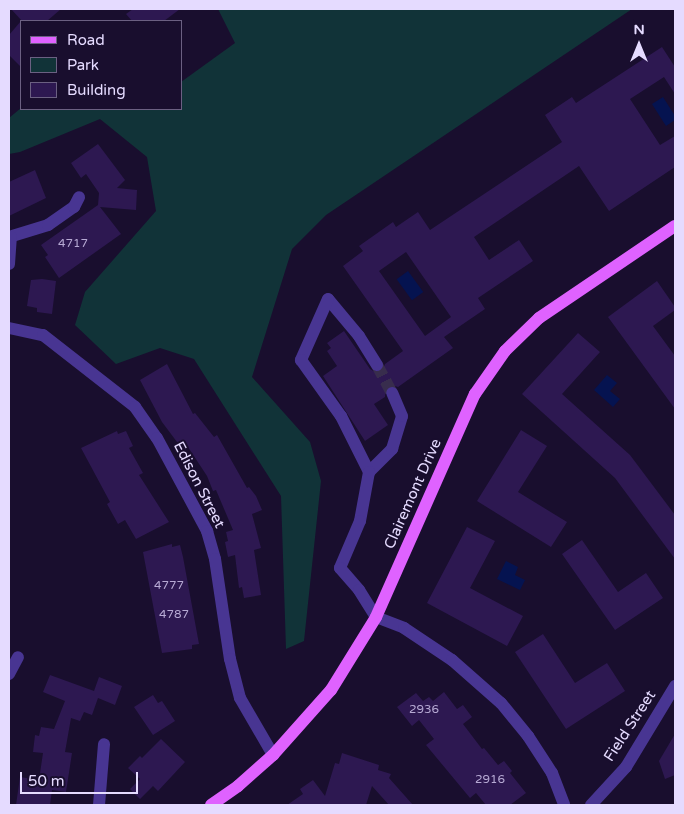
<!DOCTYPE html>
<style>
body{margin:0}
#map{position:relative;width:684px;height:814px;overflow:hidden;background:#190e2e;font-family:"Varela Round",sans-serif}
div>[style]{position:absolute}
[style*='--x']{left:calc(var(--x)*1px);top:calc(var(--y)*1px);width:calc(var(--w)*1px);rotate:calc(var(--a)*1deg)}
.green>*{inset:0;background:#113338}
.water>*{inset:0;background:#051350;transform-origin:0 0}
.building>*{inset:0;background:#2d1851}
.minor-tunnel>*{height:12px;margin-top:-6px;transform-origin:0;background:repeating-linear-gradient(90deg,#382d4d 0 12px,transparent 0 18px)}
.minor>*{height:12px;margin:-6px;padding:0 6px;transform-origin:6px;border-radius:6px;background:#483592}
.major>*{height:12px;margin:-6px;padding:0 6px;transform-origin:6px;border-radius:6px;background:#df62ff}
span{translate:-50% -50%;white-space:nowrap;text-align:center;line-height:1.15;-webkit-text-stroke:4px #190e2e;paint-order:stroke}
.number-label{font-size:12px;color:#b7aad4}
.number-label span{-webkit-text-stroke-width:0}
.street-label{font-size:15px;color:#e5dbff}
.frame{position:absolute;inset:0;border:10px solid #e5dbff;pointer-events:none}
.legend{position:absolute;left:20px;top:20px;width:162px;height:90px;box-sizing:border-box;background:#190e2e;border:1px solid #6b6082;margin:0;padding:6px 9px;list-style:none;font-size:15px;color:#e5dbff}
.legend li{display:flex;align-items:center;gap:10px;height:25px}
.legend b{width:25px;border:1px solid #6b6082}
.north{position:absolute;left:614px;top:20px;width:50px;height:50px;-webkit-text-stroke:4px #190e2e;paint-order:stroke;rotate:0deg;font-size:14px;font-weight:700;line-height:20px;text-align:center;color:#e5dbff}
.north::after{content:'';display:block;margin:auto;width:18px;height:22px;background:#e5dbff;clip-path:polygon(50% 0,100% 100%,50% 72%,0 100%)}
.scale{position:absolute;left:20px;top:772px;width:118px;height:22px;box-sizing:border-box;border:2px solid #e5dbff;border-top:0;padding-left:6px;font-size:15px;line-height:18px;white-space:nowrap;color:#e5dbff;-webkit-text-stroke:4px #190e2e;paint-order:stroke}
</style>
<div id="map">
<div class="green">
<i style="clip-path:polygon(218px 9px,632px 9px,326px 215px,292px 249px,252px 377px,310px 442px,321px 481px,304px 641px,286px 649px,281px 496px,194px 359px,160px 348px,116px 364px,75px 325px,85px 292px,156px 211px,147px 157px,100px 119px,20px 152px,9px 154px,9px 118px,21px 108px,181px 109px,181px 82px,235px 43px)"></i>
</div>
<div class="water">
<i style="clip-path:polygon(663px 97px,675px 116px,675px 120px,666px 126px,652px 104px)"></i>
<i style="left:408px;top:271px;width:26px;height:14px;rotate:54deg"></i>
<i style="clip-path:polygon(607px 375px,617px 383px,610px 391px,620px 399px,613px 407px,594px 390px)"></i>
<i style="clip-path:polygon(506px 561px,518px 567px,515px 575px,525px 580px,520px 590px,497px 579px)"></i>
</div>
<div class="building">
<i style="clip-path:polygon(11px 9px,61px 9px,47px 21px,22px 21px)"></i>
<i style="clip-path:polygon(133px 9px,180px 9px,164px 21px,132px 21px,126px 14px)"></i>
<i style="clip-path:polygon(21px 21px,21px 67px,9px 55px,9px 35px)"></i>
<i style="clip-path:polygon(evenodd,662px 47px,675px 67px,675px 94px,664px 77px,630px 99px,660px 145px,675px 136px,675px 167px,609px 211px,579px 166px,474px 237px,489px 260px,519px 240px,533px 261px,478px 298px,485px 309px,444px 337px,453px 348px,398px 387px,392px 385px,386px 388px,385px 397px,374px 404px,388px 425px,365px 441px,323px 376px,337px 366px,327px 351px,331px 348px,327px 343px,344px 331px,370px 369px,377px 373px,382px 372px,385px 364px,403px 351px,343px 266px,363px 251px,359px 246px,393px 222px,396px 227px,418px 212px,430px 230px,562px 142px,545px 115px,572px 97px,576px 103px,662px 47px,406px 252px,451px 317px,425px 336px,379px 271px,406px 252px)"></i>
<i style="clip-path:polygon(98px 144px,125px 180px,117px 188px,137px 190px,136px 210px,100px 207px,121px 234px,59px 278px,45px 257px,48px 255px,41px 245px,98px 205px,99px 193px,86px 174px,81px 178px,71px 163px)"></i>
<i style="clip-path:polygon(35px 170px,46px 198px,9px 216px,9px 182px)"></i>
<i style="clip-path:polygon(42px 279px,56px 281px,52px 314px,37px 312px,37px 308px,27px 306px,31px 280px)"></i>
<i style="clip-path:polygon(657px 281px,675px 307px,675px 310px,653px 326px,675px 356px,675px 409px,608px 317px)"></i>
<i style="clip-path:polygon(578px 333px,600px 352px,562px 394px,630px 455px,675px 515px,675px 559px,615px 478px,522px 394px)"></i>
<i style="clip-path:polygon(167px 364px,193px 414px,195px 413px,214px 437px,217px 435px,247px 488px,249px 487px,256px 496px,262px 510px,252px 514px,261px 548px,254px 550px,261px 595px,244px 598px,242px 587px,239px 588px,235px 555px,228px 557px,225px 542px,228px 541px,226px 532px,233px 530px,216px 490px,213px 491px,207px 476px,186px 444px,180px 446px,162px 422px,140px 380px)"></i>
<i style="clip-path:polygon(521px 430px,547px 446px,518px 492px,567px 522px,551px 547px,477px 501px)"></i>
<i style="clip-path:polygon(117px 431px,118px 434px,126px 431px,133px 446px,129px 448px,143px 473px,139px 475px,169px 522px,136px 539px,125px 520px,118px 524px,107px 504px,110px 502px,81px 448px)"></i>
<i style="clip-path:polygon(467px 527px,495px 541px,470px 588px,523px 616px,507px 646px,427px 603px)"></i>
<i style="clip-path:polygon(582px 540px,618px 592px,646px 573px,663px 598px,615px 630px,562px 554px)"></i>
<i style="clip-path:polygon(172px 544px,172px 547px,180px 545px,183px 557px,199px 644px,192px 645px,192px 649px,162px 653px,143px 552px)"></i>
<i style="clip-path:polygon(543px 634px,575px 683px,607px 663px,625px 691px,566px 729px,515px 652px)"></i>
<i style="clip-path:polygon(50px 675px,94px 691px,99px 677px,122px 686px,115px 705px,98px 698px,92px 715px,84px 712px,80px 721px,71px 718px,65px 752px,72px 753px,66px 792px,52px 790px,50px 805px,16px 805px,20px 777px,39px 780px,43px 753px,33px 752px,35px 735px,39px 736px,41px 727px,54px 729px,65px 701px,43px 692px)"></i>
<i style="clip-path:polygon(444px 692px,457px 709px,463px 705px,472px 717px,463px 724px,482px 749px,484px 748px,498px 765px,504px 761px,512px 771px,510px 773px,526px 793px,510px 805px,486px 805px,476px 793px,470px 798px,426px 745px,434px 739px,419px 720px,412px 726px,397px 707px,416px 693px,423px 701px,429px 697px,433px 701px)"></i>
<i style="clip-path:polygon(153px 695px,158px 703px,162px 701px,175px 721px,153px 735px,134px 707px)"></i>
<i style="clip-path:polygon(675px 734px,675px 775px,665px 779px,659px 761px)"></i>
<i style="clip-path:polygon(161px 739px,185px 762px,158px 791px,153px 786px,140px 799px,130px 789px,140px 779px,128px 768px,140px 756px,142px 758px)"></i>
<i style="clip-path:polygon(342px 753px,379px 765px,378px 770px,391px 774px,389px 778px,413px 805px,389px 805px,372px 786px,366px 805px,287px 805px,303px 794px,300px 789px,313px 780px,325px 796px,335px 763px,339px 764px)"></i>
</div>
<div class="minor-tunnel">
<i style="--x:377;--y:365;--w:32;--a:62"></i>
</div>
<div class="minor">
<i style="--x:9;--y:237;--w:41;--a:-17.1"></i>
<i style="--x:48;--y:225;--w:32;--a:-35"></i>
<i style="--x:74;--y:207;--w:11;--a:-63"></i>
<i style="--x:9;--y:264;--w:27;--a:-86"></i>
<i style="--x:9;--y:328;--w:35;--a:12"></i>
<i style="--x:43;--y:335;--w:117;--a:38"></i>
<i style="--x:135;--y:407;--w:38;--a:55"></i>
<i style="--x:157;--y:438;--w:106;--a:61.7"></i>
<i style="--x:207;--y:531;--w:29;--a:74"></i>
<i style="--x:215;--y:559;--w:101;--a:81.5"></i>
<i style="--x:230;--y:659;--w:40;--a:75.6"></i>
<i style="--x:240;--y:698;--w:66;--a:59.9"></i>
<i style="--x:377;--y:365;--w:34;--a:-122"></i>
<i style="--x:359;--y:336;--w:48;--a:-130"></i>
<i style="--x:328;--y:299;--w:67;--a:113.9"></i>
<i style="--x:301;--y:360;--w:69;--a:54.5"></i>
<i style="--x:341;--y:416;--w:63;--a:63.4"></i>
<i style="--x:369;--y:472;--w:33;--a:-45"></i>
<i style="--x:392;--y:449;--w:34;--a:-73"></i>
<i style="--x:402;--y:416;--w:25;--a:-113"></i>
<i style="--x:369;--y:472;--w:50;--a:100.4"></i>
<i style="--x:360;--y:521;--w:51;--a:113.1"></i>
<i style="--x:340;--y:568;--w:29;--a:49"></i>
<i style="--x:359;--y:590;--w:32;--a:58"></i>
<i style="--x:376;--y:617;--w:30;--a:21"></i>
<i style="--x:404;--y:628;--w:58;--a:33.7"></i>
<i style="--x:452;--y:660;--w:65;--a:41.3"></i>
<i style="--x:501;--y:703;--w:43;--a:50.7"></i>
<i style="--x:528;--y:736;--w:44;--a:57"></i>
<i style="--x:552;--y:773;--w:34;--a:69"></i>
<i style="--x:9;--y:674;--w:19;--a:-62"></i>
<i style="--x:99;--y:805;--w:61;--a:-85.3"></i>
<i style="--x:591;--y:805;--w:52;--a:-47.4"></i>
<i style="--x:626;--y:767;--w:95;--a:-58.8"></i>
</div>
<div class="major">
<i style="--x:211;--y:805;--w:33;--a:-35"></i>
<i style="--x:238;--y:786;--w:47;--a:-41.5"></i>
<i style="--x:273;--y:755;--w:87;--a:-48.3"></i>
<i style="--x:331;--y:690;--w:86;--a:-58.3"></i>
<i style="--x:376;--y:617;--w:244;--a:-66.1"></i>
<i style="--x:475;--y:394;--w:52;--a:-55.1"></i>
<i style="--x:505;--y:351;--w:47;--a:-44.1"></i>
<i style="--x:539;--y:318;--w:164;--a:-34.1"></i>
</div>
<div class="number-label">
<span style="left:73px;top:244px">4717</span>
<span style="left:169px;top:586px">4777</span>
<span style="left:174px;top:615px">4787</span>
<span style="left:424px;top:710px">2936</span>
<span style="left:490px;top:780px">2916</span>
</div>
<div class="street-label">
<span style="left:199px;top:485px;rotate:63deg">Edison Street</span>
<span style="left:413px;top:494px;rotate:-66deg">Clairemont Drive</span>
<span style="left:630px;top:726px;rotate:-57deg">Field Street</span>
</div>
<div class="frame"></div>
<ul class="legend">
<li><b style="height:6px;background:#df62ff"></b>Road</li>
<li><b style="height:14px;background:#113338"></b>Park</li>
<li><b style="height:14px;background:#2d1851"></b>Building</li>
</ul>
<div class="north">N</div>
<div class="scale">50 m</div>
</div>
